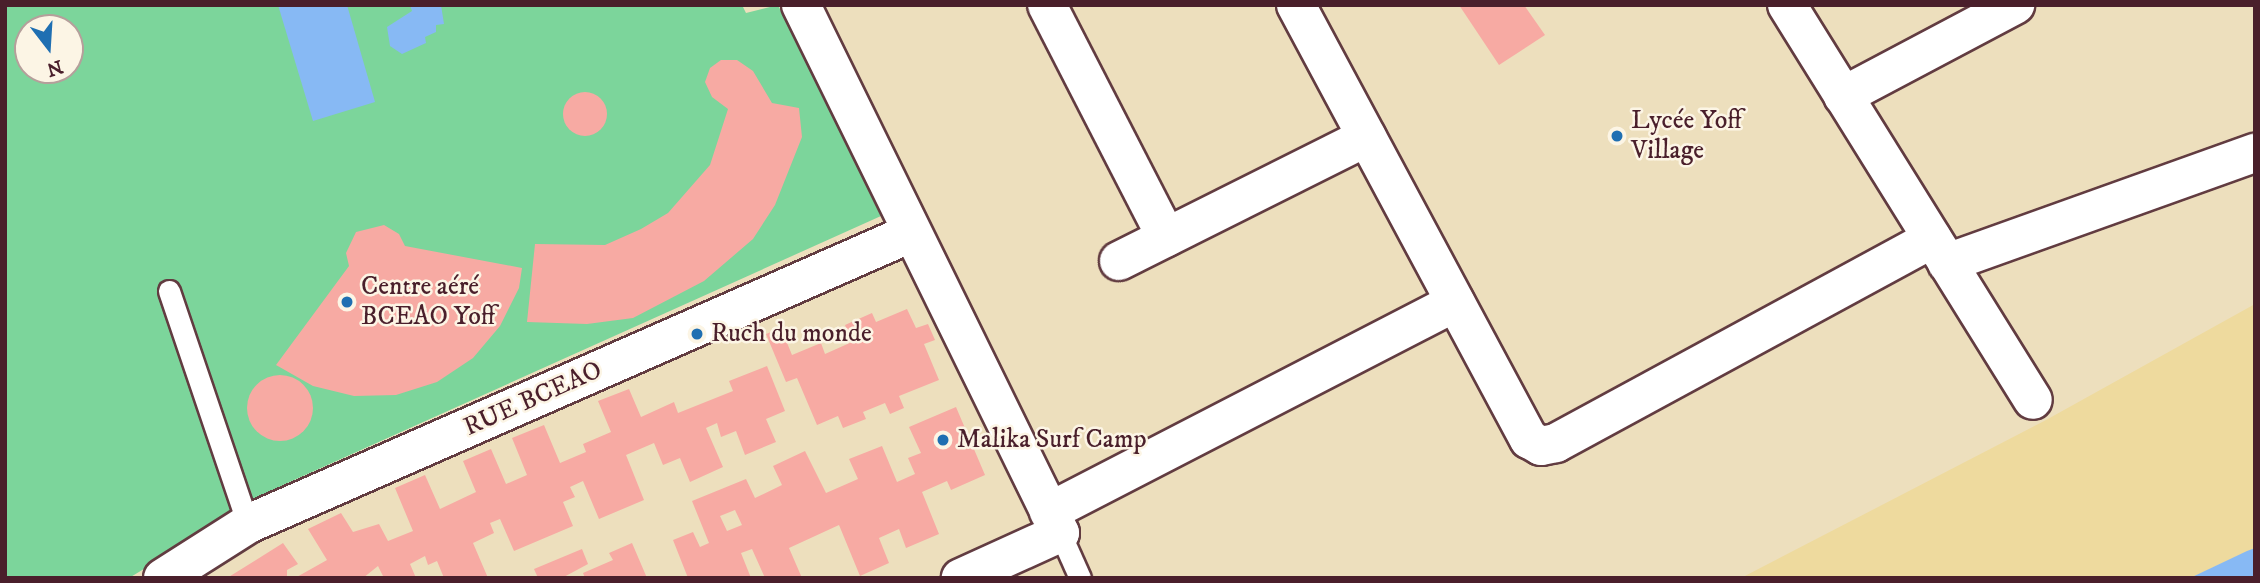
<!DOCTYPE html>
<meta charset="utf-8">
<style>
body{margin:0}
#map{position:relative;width:2260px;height:583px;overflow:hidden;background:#eddfbd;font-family:"IM FELL DW Pica",serif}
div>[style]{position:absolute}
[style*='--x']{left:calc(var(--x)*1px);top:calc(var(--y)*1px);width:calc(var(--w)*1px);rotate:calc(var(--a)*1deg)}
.green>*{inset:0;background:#7cd59b}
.sand>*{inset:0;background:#eeda9e}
.water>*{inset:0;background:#87b9f4}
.building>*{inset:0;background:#f7aaa3}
.round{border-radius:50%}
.roads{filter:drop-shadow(2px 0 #623c41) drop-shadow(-2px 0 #623c41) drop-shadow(0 2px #623c41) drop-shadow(0 -2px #623c41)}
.lane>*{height:21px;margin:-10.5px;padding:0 10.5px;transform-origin:10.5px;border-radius:10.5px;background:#fff}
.street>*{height:38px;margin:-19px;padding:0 19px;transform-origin:19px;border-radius:19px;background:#fff}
.dots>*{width:19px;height:19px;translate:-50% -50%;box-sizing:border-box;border:4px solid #fcf5e5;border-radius:50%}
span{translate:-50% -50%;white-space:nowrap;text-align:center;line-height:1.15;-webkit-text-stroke:5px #fcf5e5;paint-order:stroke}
.poi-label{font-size:26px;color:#4a1f2b}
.left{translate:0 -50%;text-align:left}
.street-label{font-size:26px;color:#4a1f2b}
.frame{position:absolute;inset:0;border:7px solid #4a1f2b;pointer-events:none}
.north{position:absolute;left:14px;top:14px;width:70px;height:70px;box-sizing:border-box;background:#fcf5e5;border:2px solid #b59f9b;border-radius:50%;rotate:163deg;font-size:19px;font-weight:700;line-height:28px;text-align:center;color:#4a1f2b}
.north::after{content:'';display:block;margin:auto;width:24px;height:32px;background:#1f6fb2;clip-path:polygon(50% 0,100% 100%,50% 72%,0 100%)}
</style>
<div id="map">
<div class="green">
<i style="clip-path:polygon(evenodd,5px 5px,742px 5px,746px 13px,778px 5px,881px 216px,283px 485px,129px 578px,5px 578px,5px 5px,28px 28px,70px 28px,70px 70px,28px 70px,28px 28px)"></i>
</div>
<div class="sand">
<i style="clip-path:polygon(2255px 304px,2255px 548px,2190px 578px,1741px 578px,2046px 420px)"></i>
</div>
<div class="water">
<i style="clip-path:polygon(278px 5px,347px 5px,375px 102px,313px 121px)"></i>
<i style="clip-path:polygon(410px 5px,441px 5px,444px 24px,436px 25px,436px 32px,425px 37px,426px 43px,402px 54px,390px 46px,387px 27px,412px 11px)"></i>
<i style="clip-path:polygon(2255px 548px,2255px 578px,2190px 578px,2247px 551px)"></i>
</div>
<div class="building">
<i style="clip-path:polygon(1459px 5px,1524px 5px,1545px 35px,1499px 65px)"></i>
<i style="clip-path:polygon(721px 60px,737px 60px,753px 71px,772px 103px,799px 108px,802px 137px,775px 205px,753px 239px,704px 281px,633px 318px,587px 324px,527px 322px,535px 244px,605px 245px,641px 229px,668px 213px,710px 165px,728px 109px,712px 97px,705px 82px,710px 68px)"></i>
<i class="round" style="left:563px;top:92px;width:44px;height:44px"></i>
<i style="clip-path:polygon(384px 225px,399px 234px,405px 246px,522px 268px,519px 288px,500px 326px,473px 358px,437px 382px,396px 395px,354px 396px,313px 386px,276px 365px,349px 266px,346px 253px,356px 232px)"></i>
<i style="clip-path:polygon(907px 309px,916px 328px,928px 324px,935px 340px,924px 344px,939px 380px,899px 396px,904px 408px,890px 414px,885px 403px,863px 412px,866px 419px,843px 428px,838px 416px,817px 425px,797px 378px,786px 382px,766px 334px,781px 328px,792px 355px,821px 343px,825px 354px,852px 342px,845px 325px,872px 313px,876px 322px)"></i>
<i style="clip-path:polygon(767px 366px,785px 411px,766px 419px,776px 442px,745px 455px,736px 431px,721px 437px,717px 423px,706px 428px,723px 467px,690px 482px,680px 458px,663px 465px,654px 443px,626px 455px,644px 500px,599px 519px,583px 481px,570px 487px,575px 497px,563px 502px,573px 526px,514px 551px,500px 519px,490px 523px,494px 533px,473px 543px,488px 578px,444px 578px,437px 561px,428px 565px,425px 556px,410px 564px,416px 578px,384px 578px,378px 566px,363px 578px,295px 578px,327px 560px,308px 529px,341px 513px,353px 532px,379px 524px,388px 541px,413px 531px,395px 488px,425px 475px,440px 509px,476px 492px,463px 461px,491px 449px,506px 484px,527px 475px,512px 438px,544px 425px,560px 463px,586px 452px,583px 444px,611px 432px,598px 401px,629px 389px,641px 417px,674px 402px,678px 413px,733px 391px,729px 381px)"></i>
<i class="round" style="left:247px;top:375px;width:66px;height:66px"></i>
<i style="clip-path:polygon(evenodd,956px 407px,985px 475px,951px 490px,947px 481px,922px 492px,939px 534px,906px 548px,899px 529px,879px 538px,889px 563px,860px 576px,839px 525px,789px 548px,802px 578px,765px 578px,752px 549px,741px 553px,751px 578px,688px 578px,673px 540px,693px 532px,700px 547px,709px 543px,692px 501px,746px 479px,755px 498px,782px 485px,773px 466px,805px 451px,826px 493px,858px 479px,849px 459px,882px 446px,897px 482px,915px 474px,908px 458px,921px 453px,909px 427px,956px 407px,735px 510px,742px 525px,727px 531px,720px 516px,735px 510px)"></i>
<i style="clip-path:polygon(283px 543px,298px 564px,287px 570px,287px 578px,227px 578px)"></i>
<i style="clip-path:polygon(632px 543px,647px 578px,585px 578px,583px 573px,613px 560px,609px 553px)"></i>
<i style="clip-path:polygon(582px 549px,588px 564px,562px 578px,538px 578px,534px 569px)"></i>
</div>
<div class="roads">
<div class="lane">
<i style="--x:169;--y:291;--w:246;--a:71.3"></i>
<i style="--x:1060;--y:533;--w:49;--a:66"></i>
</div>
<div class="street">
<i style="--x:801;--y:5;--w:588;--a:63.87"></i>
<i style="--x:1060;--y:533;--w:109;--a:155.6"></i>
<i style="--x:1047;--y:5;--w:261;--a:62.8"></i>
<i style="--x:1296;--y:5;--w:493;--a:61.8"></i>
<i style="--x:1529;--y:439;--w:14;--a:30"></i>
<i style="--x:1541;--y:446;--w:15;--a:-11"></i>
<i style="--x:1556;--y:443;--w:428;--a:-28.5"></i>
<i style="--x:1787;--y:5;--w:465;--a:58.1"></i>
<i style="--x:1843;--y:96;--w:195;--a:-27.9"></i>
<i style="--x:1119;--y:261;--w:277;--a:-26.6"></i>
<i style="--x:1947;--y:263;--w:327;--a:-19.7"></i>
<i style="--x:1049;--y:512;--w:457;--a:-27.3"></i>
<i style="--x:163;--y:578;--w:101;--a:-32.4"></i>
<i style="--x:248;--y:524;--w:724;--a:-23.7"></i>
</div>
</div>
<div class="dots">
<i style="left:1617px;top:136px;background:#1f6fb2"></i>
<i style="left:347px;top:302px;background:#1f6fb2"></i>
<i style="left:697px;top:334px;background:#1f6fb2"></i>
<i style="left:943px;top:440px;background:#1f6fb2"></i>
</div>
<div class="poi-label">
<span class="left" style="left:1631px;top:136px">Lycée Yoff<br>Village</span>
<span class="left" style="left:361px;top:302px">Centre aéré<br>BCEAO Yoff</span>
<span class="left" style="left:711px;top:334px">Ruch du monde</span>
<span class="left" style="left:957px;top:440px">Malika Surf Camp</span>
</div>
<div class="street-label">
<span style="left:533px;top:399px;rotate:-24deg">RUE BCEAO</span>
</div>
<div class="frame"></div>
<div class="north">N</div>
</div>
